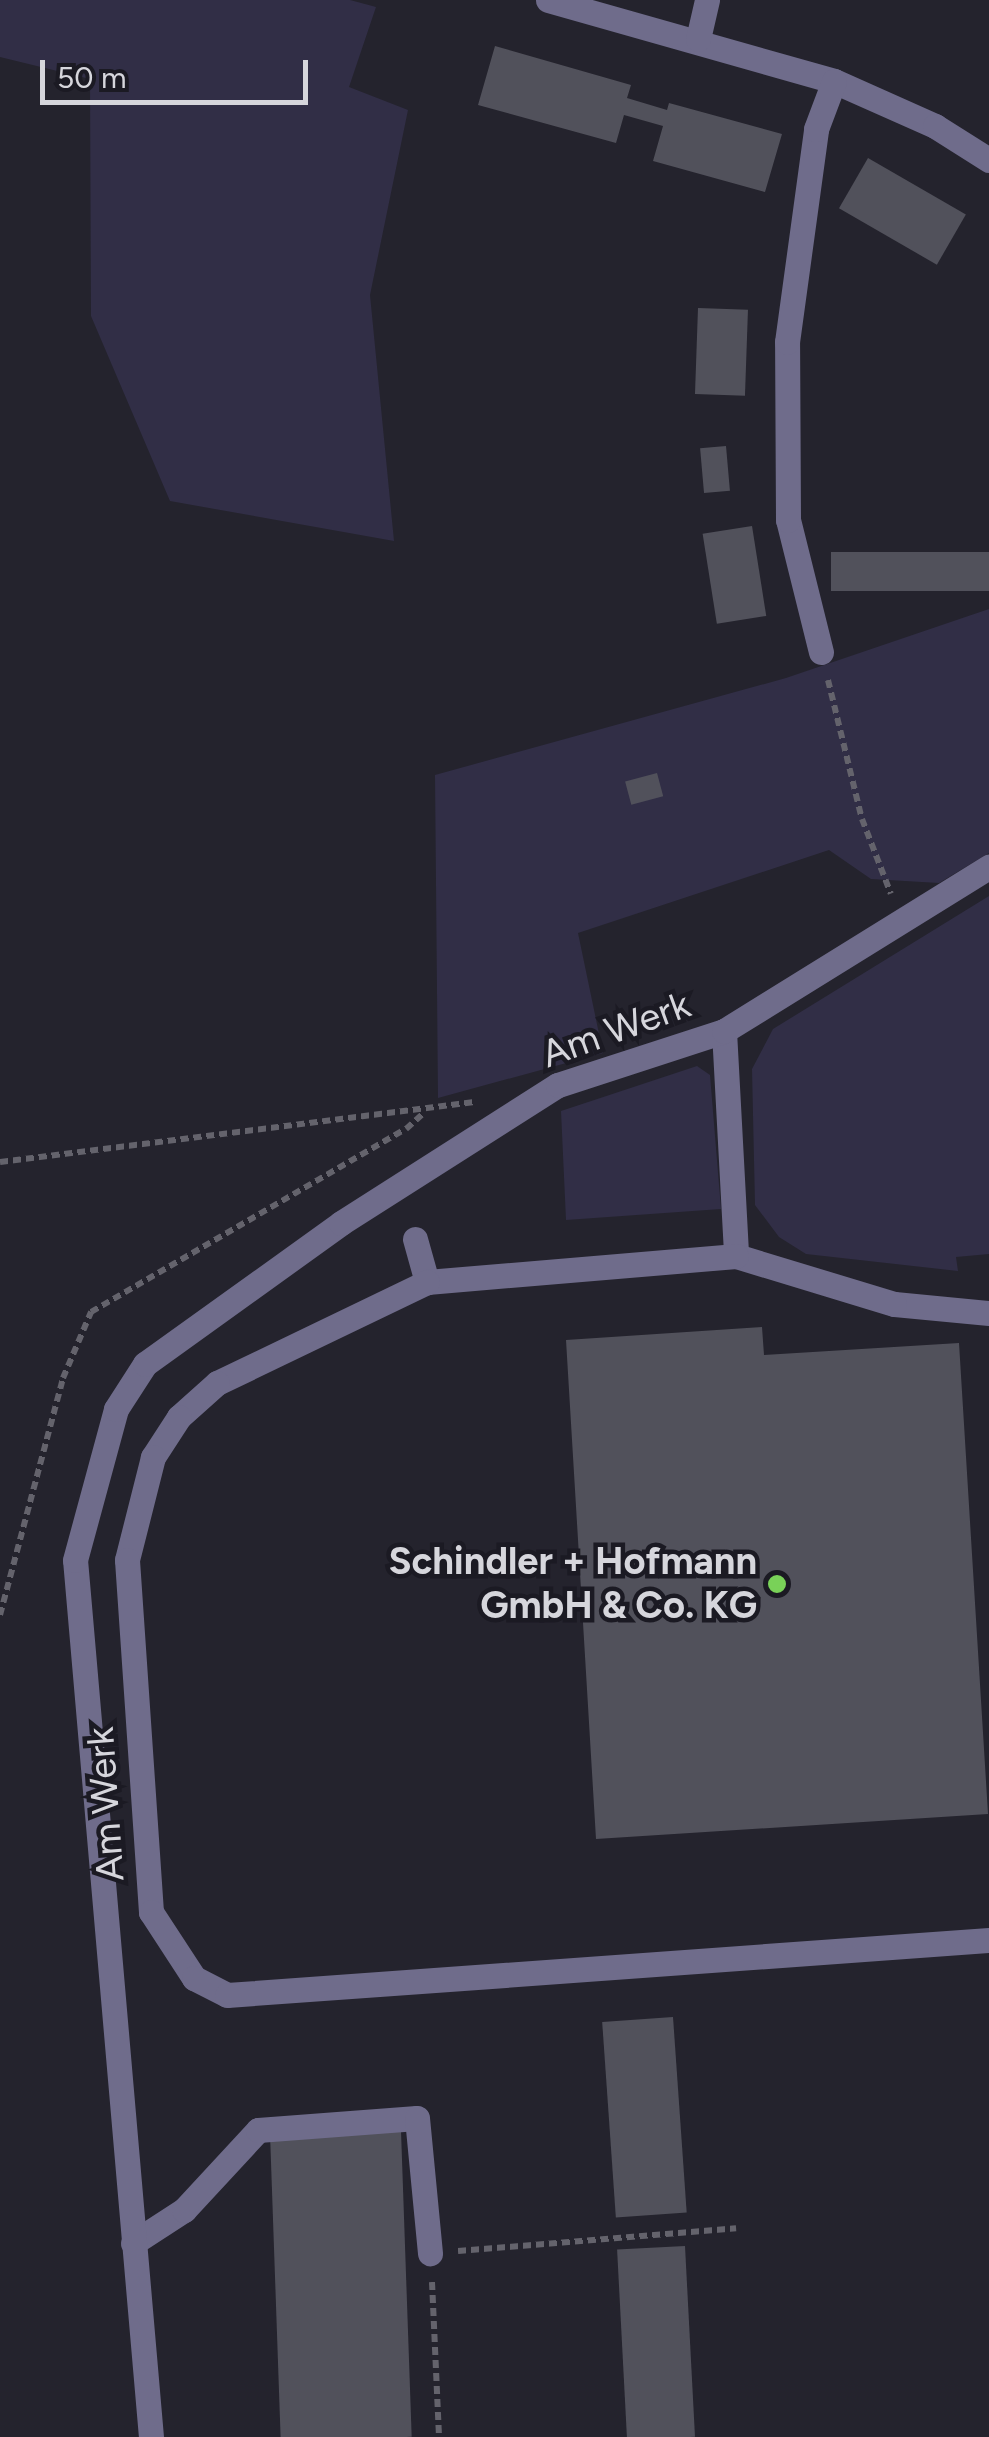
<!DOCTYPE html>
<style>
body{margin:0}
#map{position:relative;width:989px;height:2437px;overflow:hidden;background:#24232d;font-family:Figtree,sans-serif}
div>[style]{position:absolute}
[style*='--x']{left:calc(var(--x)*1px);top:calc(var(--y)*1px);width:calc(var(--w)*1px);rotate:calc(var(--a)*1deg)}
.green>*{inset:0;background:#312e46}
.building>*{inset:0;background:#51515b;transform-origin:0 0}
.path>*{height:6px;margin-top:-3px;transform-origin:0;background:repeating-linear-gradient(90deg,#64636c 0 8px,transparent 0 13px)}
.minor>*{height:25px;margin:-12.5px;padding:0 12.5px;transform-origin:12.5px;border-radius:12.5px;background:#6f6c8b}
.dots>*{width:28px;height:28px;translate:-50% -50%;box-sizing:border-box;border:5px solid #1b1a23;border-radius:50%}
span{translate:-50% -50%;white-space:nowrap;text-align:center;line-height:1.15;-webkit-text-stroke:9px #1b1a23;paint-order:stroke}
.street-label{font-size:38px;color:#d6d6dc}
.poi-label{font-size:38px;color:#d6d6dc;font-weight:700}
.right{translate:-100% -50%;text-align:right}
.scale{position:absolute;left:40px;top:60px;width:268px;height:45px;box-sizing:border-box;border:5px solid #d6d6dc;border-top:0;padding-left:12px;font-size:30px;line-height:35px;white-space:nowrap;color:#d6d6dc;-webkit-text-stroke:8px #1b1a23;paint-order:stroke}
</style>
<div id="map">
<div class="green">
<i style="clip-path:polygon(0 0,350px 0,376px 7px,349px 87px,408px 110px,370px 295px,394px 541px,170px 501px,91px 316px,90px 79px,0 57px)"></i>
<i style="clip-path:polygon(989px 609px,989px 853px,939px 883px,871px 879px,829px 850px,578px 933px,603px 1053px,438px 1098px,435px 775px,786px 678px)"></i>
<i style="clip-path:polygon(989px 896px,989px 1254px,956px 1257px,958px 1271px,806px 1254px,779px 1237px,755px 1205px,752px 1069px,773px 1029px)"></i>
<i style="clip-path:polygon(697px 1066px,710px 1075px,721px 1209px,566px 1220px,561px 1111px)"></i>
</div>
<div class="building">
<i style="clip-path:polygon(495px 46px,631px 85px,627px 98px,667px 110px,669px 103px,782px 134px,765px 192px,653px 161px,663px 126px,624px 115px,616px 143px,478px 105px)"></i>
<i style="left:868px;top:158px;width:113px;height:58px;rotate:30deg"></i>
<i style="left:698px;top:308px;width:50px;height:86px;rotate:2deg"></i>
<i style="left:726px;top:446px;width:45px;height:26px;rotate:85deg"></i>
<i style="left:752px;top:526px;width:91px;height:50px;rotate:81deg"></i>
<i style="left:989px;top:552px;width:39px;height:158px;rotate:90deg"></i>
<i style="left:657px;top:773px;width:24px;height:33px;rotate:75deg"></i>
<i style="clip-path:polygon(762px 1327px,764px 1355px,959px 1343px,988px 1814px,596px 1839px,566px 1340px)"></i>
<i style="left:673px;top:2017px;width:196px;height:71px;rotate:86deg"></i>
<i style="left:401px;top:2131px;width:306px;height:131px;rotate:88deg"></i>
<i style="left:685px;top:2246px;width:191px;height:68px;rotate:87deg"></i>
</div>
<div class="path">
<i style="--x:828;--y:680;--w:143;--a:76.3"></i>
<i style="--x:862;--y:819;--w:80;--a:68.9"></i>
<i style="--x:0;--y:1162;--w:478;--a:-7.2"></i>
<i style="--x:0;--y:1615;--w:245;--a:-75.1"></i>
<i style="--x:63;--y:1378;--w:72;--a:-67"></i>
<i style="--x:91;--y:1312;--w:364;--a:-30.2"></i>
<i style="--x:406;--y:1129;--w:25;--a:-42"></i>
<i style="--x:458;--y:2251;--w:279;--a:-4.7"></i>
<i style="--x:432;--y:2282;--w:155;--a:87.4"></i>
</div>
<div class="minor">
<i style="--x:548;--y:0;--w:297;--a:15.8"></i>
<i style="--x:834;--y:81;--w:111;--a:24"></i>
<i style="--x:935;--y:126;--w:64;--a:32.2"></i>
<i style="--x:698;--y:39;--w:40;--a:-77"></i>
<i style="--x:821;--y:652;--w:136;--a:-104"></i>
<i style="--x:788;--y:520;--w:178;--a:-90.3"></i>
<i style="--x:787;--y:342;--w:215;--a:-82.2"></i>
<i style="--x:816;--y:129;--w:51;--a:-69.4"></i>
<i style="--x:724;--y:1031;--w:225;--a:86.9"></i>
<i style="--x:415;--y:1239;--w:45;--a:74.4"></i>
<i style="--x:989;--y:1313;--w:95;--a:-174.6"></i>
<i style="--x:894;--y:1304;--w:165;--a:-163.1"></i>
<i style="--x:736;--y:1256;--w:310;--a:175.2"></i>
<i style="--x:427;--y:1282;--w:233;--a:154.3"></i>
<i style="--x:217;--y:1383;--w:51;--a:138.2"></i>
<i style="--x:179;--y:1417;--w:48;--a:123"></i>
<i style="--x:153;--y:1457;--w:106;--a:104.2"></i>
<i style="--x:127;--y:1560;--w:353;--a:86.1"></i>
<i style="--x:151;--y:1912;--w:79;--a:56.9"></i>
<i style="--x:194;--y:1978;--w:37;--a:27"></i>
<i style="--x:227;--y:1995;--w:764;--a:-4.13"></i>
<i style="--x:133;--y:2243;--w:61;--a:-32.9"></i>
<i style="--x:184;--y:2210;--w:109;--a:-47.2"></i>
<i style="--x:258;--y:2130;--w:159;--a:-4.3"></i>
<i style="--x:417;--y:2118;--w:136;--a:84.5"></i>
<i style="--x:151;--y:2437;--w:880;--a:-94.95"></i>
<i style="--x:75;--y:1560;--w:156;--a:-74.8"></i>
<i style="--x:116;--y:1409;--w:54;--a:-57.2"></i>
<i style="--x:145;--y:1364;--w:241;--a:-35.7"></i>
<i style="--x:341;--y:1223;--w:257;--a:-32.5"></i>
<i style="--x:558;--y:1085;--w:175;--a:-18"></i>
<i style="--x:724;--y:1031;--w:312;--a:-31.8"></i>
</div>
<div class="dots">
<i style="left:777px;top:1584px;background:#79d158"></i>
</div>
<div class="street-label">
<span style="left:616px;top:1030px;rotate:-20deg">Am Werk</span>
<span style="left:106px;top:1804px;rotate:-94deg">Am Werk</span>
</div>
<div class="poi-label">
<span class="right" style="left:757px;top:1584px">Schindler + Hofmann<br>GmbH &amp; Co. KG</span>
</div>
<div class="scale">50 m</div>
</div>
